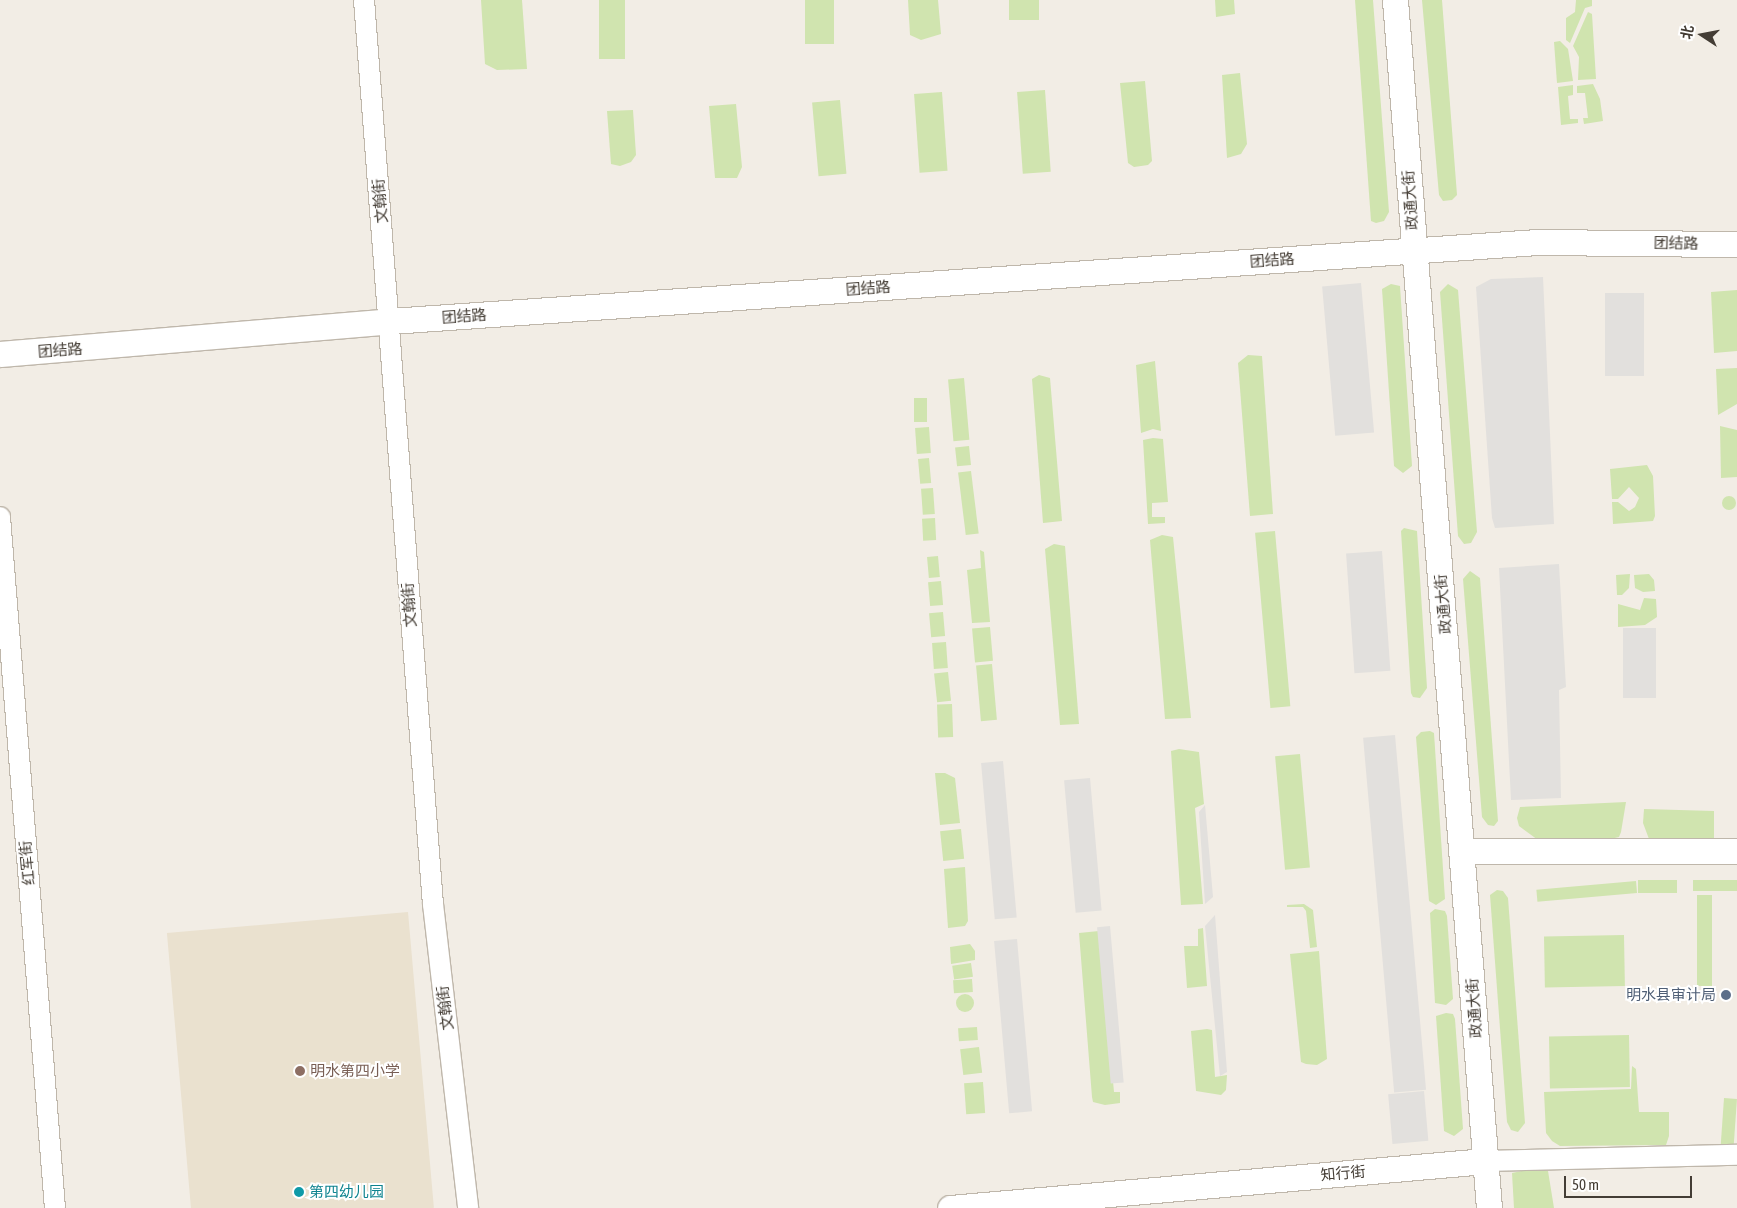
<!DOCTYPE html>
<meta charset="utf-8">
<style>
body{margin:0}
#map{position:relative;width:1737px;height:1208px;overflow:hidden;background:#f2ede5;font-family:"Asap Condensed","Noto Sans SC",sans-serif}
div>[style]{position:absolute}
[style*='--x']{left:calc(var(--x)*1px);top:calc(var(--y)*1px);width:calc(var(--w)*1px);rotate:calc(var(--a)*1deg)}
.education>*{inset:0;background:#eae1cf;transform-origin:0 0}
.green>*{inset:0;background:#d0e4af;transform-origin:0 0}
.round{border-radius:50%}
.parking>*{inset:0;background:#e2e0dd;transform-origin:0 0}
.roads{filter:drop-shadow(1px 0 #bfb7ab) drop-shadow(-1px 0 #bfb7ab) drop-shadow(0 1px #bfb7ab) drop-shadow(0 -1px #bfb7ab)}
.minor>*{height:20px;margin:-10px;padding:0 10px;transform-origin:10px;border-radius:10px;background:#fff}
.tertiary>*{height:25px;margin:-12.5px;padding:0 12.5px;transform-origin:12.5px;border-radius:12.5px;background:#fff}
.dots>*{width:14px;height:14px;translate:-50% -50%;box-sizing:border-box;border:2px solid #fff;border-radius:50%}
span{translate:-50% -50%;white-space:nowrap;text-align:center;line-height:1.15;-webkit-text-stroke:4px #fff;paint-order:stroke}
.street-label{font-size:15px;color:#443d35}
.service-label{font-size:15px;color:#4e5e75}
.right{translate:-100% -50%;text-align:right}
.education-label{font-size:15px;color:#785e54}
.left{translate:0 -50%;text-align:left}
.culture-label{font-size:15px;color:#0d838f}
.north{position:absolute;left:1677px;top:10px;width:50px;height:50px;-webkit-text-stroke:4px #fff;paint-order:stroke;rotate:281deg;font-size:14px;font-weight:700;line-height:20px;text-align:center;color:#443d35}
.north::after{content:'';display:block;margin:auto;width:18px;height:22px;background:#443d35;clip-path:polygon(50% 0,100% 100%,50% 72%,0 100%)}
.scale{position:absolute;left:1564px;top:1176px;width:128px;height:22px;box-sizing:border-box;border:2px solid #443d35;border-top:0;padding-left:6px;font-size:15px;line-height:18px;white-space:nowrap;color:#443d35;-webkit-text-stroke:4px #fff;paint-order:stroke}
</style>
<div id="map">
<div class="education">
<i style="left:408px;top:912px;width:297px;height:242px;rotate:85deg"></i>
</div>
<div class="green">
<i style="clip-path:polygon(481px 0,522px 0,527px 69px,497px 70px,485px 64px)"></i>
<i style="left:599px;top:0;width:26px;height:59px"></i>
<i style="left:805px;top:0;width:29px;height:44px"></i>
<i style="clip-path:polygon(908px 0,938px 0,941px 34px,921px 40px,910px 35px)"></i>
<i style="left:1009px;top:0;width:30px;height:20px"></i>
<i style="clip-path:polygon(1215px 0,1234px 0,1235px 14px,1216px 17px)"></i>
<i style="clip-path:polygon(1355px 0,1373px 0,1389px 212px,1384px 221px,1376px 223px,1371px 221px)"></i>
<i style="clip-path:polygon(1422px 0,1442px 0,1457px 195px,1452px 200px,1443px 201px,1439px 195px)"></i>
<i style="clip-path:polygon(1576px 0,1592px 0,1592px 6px,1585px 8px,1570px 43px,1566px 40px,1566px 18px,1575px 12px)"></i>
<i style="clip-path:polygon(1588px 12px,1592px 14px,1596px 79px,1578px 80px,1579px 57px,1573px 46px)"></i>
<i style="clip-path:polygon(1560px 41px,1568px 49px,1573px 81px,1557px 83px,1554px 42px)"></i>
<i style="clip-path:polygon(1240px 73px,1247px 144px,1241px 154px,1227px 158px,1222px 75px)"></i>
<i style="clip-path:polygon(1145px 81px,1152px 161px,1148px 165px,1134px 167px,1128px 163px,1120px 83px)"></i>
<i style="clip-path:polygon(1593px 84px,1600px 99px,1603px 121px,1584px 124px,1583px 118px,1588px 118px,1585px 93px,1577px 93px,1577px 86px)"></i>
<i style="clip-path:polygon(1573px 85px,1573px 95px,1568px 96px,1570px 119px,1578px 119px,1578px 123px,1561px 125px,1558px 87px)"></i>
<i style="left:1045px;top:90px;width:82px;height:28px;rotate:86deg"></i>
<i style="left:942px;top:92px;width:79px;height:28px;rotate:86deg"></i>
<i style="left:840px;top:100px;width:74px;height:28px;rotate:85deg"></i>
<i style="clip-path:polygon(736px 104px,742px 167px,737px 178px,715px 178px,709px 106px)"></i>
<i style="clip-path:polygon(633px 110px,636px 155px,631px 162px,620px 166px,611px 164px,607px 111px)"></i>
<i style="clip-path:polygon(1391px 284px,1400px 286px,1412px 466px,1403px 473px,1394px 466px,1382px 289px)"></i>
<i style="clip-path:polygon(1448px 284px,1458px 290px,1477px 532px,1471px 543px,1464px 544px,1458px 536px,1440px 292px)"></i>
<i style="clip-path:polygon(1737px 290px,1737px 351px,1714px 353px,1711px 292px)"></i>
<i style="clip-path:polygon(1248px 355px,1262px 356px,1273px 514px,1250px 516px,1238px 363px)"></i>
<i style="clip-path:polygon(1155px 361px,1161px 431px,1153px 429px,1141px 433px,1136px 365px)"></i>
<i style="clip-path:polygon(1737px 368px,1737px 404px,1718px 415px,1716px 369px)"></i>
<i style="clip-path:polygon(1039px 375px,1050px 378px,1062px 521px,1043px 523px,1032px 379px)"></i>
<i style="left:964px;top:378px;width:62px;height:16px;rotate:85deg"></i>
<i style="left:914px;top:398px;width:13px;height:24px"></i>
<i style="clip-path:polygon(1720px 426px,1737px 430px,1737px 477px,1721px 478px)"></i>
<i style="left:929px;top:427px;width:26px;height:14px;rotate:86deg"></i>
<i style="clip-path:polygon(1153px 438px,1163px 439px,1168px 502px,1152px 503px,1152px 517px,1165px 517px,1165px 523px,1148px 524px,1143px 440px)"></i>
<i style="left:969px;top:446px;width:19px;height:14px;rotate:84deg"></i>
<i style="left:929px;top:458px;width:25px;height:11px;rotate:85deg"></i>
<i style="clip-path:polygon(1647px 465px,1653px 476px,1655px 516px,1653px 521px,1613px 524px,1612px 502px,1618px 502px,1629px 511px,1635px 507px,1639px 498px,1629px 487px,1618px 499px,1612px 499px,1610px 469px)"></i>
<i style="left:971px;top:471px;width:63px;height:13px;rotate:83deg"></i>
<i style="left:933px;top:488px;width:26px;height:12px;rotate:86deg"></i>
<i class="round" style="left:1722px;top:496px;width:14px;height:14px"></i>
<i style="left:935px;top:518px;width:22px;height:13px;rotate:87deg"></i>
<i style="clip-path:polygon(1404px 528px,1417px 531px,1427px 688px,1420px 698px,1413px 697px,1411px 693px,1401px 531px)"></i>
<i style="left:1275px;top:531px;width:176px;height:20px;rotate:85deg"></i>
<i style="clip-path:polygon(1162px 535px,1173px 537px,1191px 718px,1165px 719px,1150px 540px)"></i>
<i style="clip-path:polygon(1054px 544px,1065px 546px,1079px 724px,1060px 725px,1045px 549px)"></i>
<i style="clip-path:polygon(980px 550px,984px 552px,990px 622px,972px 623px,967px 570px,981px 568px)"></i>
<i style="left:938px;top:556px;width:21px;height:11px;rotate:85deg"></i>
<i style="clip-path:polygon(1470px 571px,1480px 578px,1498px 821px,1494px 826px,1488px 825px,1482px 817px,1463px 579px)"></i>
<i style="clip-path:polygon(1630px 574px,1629px 588px,1622px 595px,1617px 595px,1616px 575px)"></i>
<i style="clip-path:polygon(1649px 574px,1654px 580px,1655px 591px,1643px 592px,1635px 588px,1634px 575px)"></i>
<i style="left:941px;top:581px;width:24px;height:13px;rotate:85deg"></i>
<i style="clip-path:polygon(1644px 598px,1656px 599px,1657px 617px,1645px 625px,1618px 627px,1618px 604px,1640px 610px)"></i>
<i style="left:943px;top:612px;width:24px;height:14px;rotate:85deg"></i>
<i style="left:990px;top:627px;width:34px;height:18px;rotate:85deg"></i>
<i style="left:946px;top:642px;width:26px;height:14px;rotate:86deg"></i>
<i style="left:992px;top:664px;width:56px;height:16px;rotate:85deg"></i>
<i style="left:948px;top:672px;width:29px;height:14px;rotate:84deg"></i>
<i style="left:952px;top:704px;width:33px;height:15px;rotate:88deg"></i>
<i style="clip-path:polygon(1430px 731px,1434px 733px,1445px 899px,1436px 905px,1429px 901px,1416px 737px,1421px 732px)"></i>
<i style="clip-path:polygon(1179px 749px,1199px 752px,1204px 804px,1195px 808px,1203px 904px,1181px 905px,1171px 751px)"></i>
<i style="left:1300px;top:754px;width:114px;height:25px;rotate:85deg"></i>
<i style="clip-path:polygon(935px 773px,945px 773px,955px 778px,960px 823px,940px 825px)"></i>
<i style="clip-path:polygon(1626px 802px,1621px 832px,1619px 837px,1606px 840px,1538px 840px,1519px 826px,1517px 818px,1520px 807px)"></i>
<i style="clip-path:polygon(1644px 809px,1714px 811px,1714px 839px,1649px 839px,1643px 823px)"></i>
<i style="left:961px;top:829px;width:30px;height:21px;rotate:84deg"></i>
<i style="clip-path:polygon(965px 867px,968px 921px,965px 926px,948px 928px,944px 869px)"></i>
<i style="left:1677px;top:880px;width:13px;height:39px;rotate:90deg"></i>
<i style="left:1693px;top:880px;width:44px;height:11px"></i>
<i style="left:1636px;top:881px;width:12px;height:100px;rotate:85deg"></i>
<i style="clip-path:polygon(1497px 890px,1503px 891px,1508px 898px,1525px 1123px,1518px 1132px,1511px 1130px,1507px 1122px,1490px 895px)"></i>
<i style="left:1697px;top:895px;width:15px;height:91px"></i>
<i style="clip-path:polygon(1304px 904px,1313px 910px,1317px 947px,1310px 948px,1306px 911px,1303px 907px,1287px 907px,1287px 905px)"></i>
<i style="clip-path:polygon(1435px 909px,1445px 911px,1447px 916px,1453px 999px,1446px 1005px,1435px 1003px,1430px 913px)"></i>
<i style="clip-path:polygon(1203px 928px,1207px 986px,1187px 988px,1184px 946px,1198px 946px,1198px 929px)"></i>
<i style="clip-path:polygon(1099px 931px,1114px 1092px,1120px 1092px,1120px 1103px,1105px 1105px,1093px 1102px,1092px 1097px,1079px 933px)"></i>
<i style="left:1624px;top:935px;width:51px;height:80px;rotate:89deg"></i>
<i style="clip-path:polygon(970px 944px,975px 951px,975px 960px,951px 964px,950px 947px)"></i>
<i style="clip-path:polygon(1319px 951px,1327px 1059px,1317px 1065px,1306px 1064px,1301px 1062px,1290px 954px)"></i>
<i style="left:971px;top:963px;width:14px;height:19px;rotate:82deg"></i>
<i style="left:972px;top:979px;width:13px;height:19px;rotate:86deg"></i>
<i class="round" style="left:956px;top:994px;width:18px;height:18px"></i>
<i style="clip-path:polygon(1446px 1013px,1453px 1014px,1455px 1019px,1463px 1129px,1454px 1136px,1444px 1131px,1436px 1016px)"></i>
<i style="left:977px;top:1027px;width:13px;height:19px;rotate:86deg"></i>
<i style="clip-path:polygon(1207px 1029px,1212px 1030px,1215px 1077px,1227px 1075px,1226px 1090px,1221px 1095px,1196px 1091px,1191px 1031px)"></i>
<i style="left:1629px;top:1035px;width:52px;height:80px;rotate:89deg"></i>
<i style="left:979px;top:1047px;width:26px;height:19px;rotate:83deg"></i>
<i style="clip-path:polygon(1632px 1066px,1636px 1069px,1639px 1112px,1669px 1112px,1669px 1136px,1666px 1145px,1560px 1146px,1552px 1141px,1546px 1133px,1544px 1092px,1631px 1089px)"></i>
<i style="left:983px;top:1082px;width:31px;height:19px;rotate:86deg"></i>
<i style="left:1724px;top:1098px;width:13px;height:46px;rotate:4deg"></i>
<i style="clip-path:polygon(1530px 1169px,1548px 1171px,1554px 1208px,1514px 1208px,1512px 1173px)"></i>
</div>
<div class="parking">
<i style="clip-path:polygon(1543px 277px,1554px 524px,1495px 528px,1492px 518px,1476px 287px,1491px 279px)"></i>
<i style="left:1361px;top:283px;width:150px;height:39px;rotate:85deg"></i>
<i style="left:1605px;top:293px;width:39px;height:83px"></i>
<i style="left:1382px;top:551px;width:120px;height:36px;rotate:86deg"></i>
<i style="clip-path:polygon(1559px 564px,1566px 687px,1559px 690px,1561px 798px,1511px 800px,1499px 568px)"></i>
<i style="left:1623px;top:628px;width:33px;height:70px"></i>
<i style="left:1395px;top:735px;width:356px;height:32px;rotate:85deg"></i>
<i style="left:1003px;top:761px;width:157px;height:22px;rotate:85deg"></i>
<i style="left:1090px;top:778px;width:133px;height:26px;rotate:85deg"></i>
<i style="clip-path:polygon(1205px 805px,1213px 897px,1205px 904px,1199px 812px)"></i>
<i style="clip-path:polygon(1215px 915px,1227px 1072px,1220px 1076px,1205px 926px)"></i>
<i style="left:1110px;top:926px;width:157px;height:13px;rotate:85deg"></i>
<i style="left:1017px;top:939px;width:173px;height:23px;rotate:85deg"></i>
<i style="left:1424px;top:1091px;width:50px;height:36px;rotate:85deg"></i>
</div>
<div class="roads">
<div class="minor">
<i style="--x:364;--y:0;--w:907;--a:85.64"></i>
<i style="--x:433;--y:904;--w:306;--a:83.4"></i>
<i style="--x:0;--y:517;--w:693;--a:85.45"></i>
<i style="--x:1485;--y:1161;--w:252;--a:-1.4"></i>
</div>
<div class="tertiary">
<i style="--x:1395;--y:0;--w:1212;--a:85.55"></i>
<i style="--x:0;--y:354;--w:391;--a:-4.8"></i>
<i style="--x:390;--y:321;--w:1151;--a:-3.94"></i>
<i style="--x:1538;--y:242;--w:199;--a:0.6"></i>
<i style="--x:1463;--y:851;--w:274;--a:0"></i>
<i style="--x:950;--y:1208;--w:537;--a:-5.02"></i>
</div>
</div>
<div class="dots">
<i style="left:1726px;top:995px;background:#5c6f8a"></i>
<i style="left:300px;top:1071px;background:#8d6e63"></i>
<i style="left:299px;top:1192px;background:#0f9aa8"></i>
</div>
<div class="street-label">
<span style="left:1410px;top:200px;rotate:-94deg">政通大街</span>
<span style="left:380px;top:201px;rotate:-95deg">文翰街</span>
<span style="left:1676px;top:243px;rotate:1deg">团结路</span>
<span style="left:1272px;top:260px;rotate:-4deg">团结路</span>
<span style="left:868px;top:288px;rotate:-4deg">团结路</span>
<span style="left:464px;top:316px;rotate:-4deg">团结路</span>
<span style="left:60px;top:350px;rotate:-4deg">团结路</span>
<span style="left:1443px;top:604px;rotate:-95deg">政通大街</span>
<span style="left:409px;top:605px;rotate:-94deg">文翰街</span>
<span style="left:27px;top:863px;rotate:-95deg">红军街</span>
<span style="left:445px;top:1008px;rotate:-97deg">文翰街</span>
<span style="left:1474px;top:1008px;rotate:-94deg">政通大街</span>
<span style="left:1343px;top:1173px;rotate:-5deg">知行街</span>
</div>
<div class="service-label">
<span class="right" style="left:1716px;top:995px">明水县审计局</span>
</div>
<div class="education-label">
<span class="left" style="left:310px;top:1071px">明水第四小学</span>
</div>
<div class="culture-label">
<span class="left" style="left:309px;top:1192px">第四幼儿园</span>
</div>
<div class="north">北</div>
<div class="scale">50 m</div>
</div>
